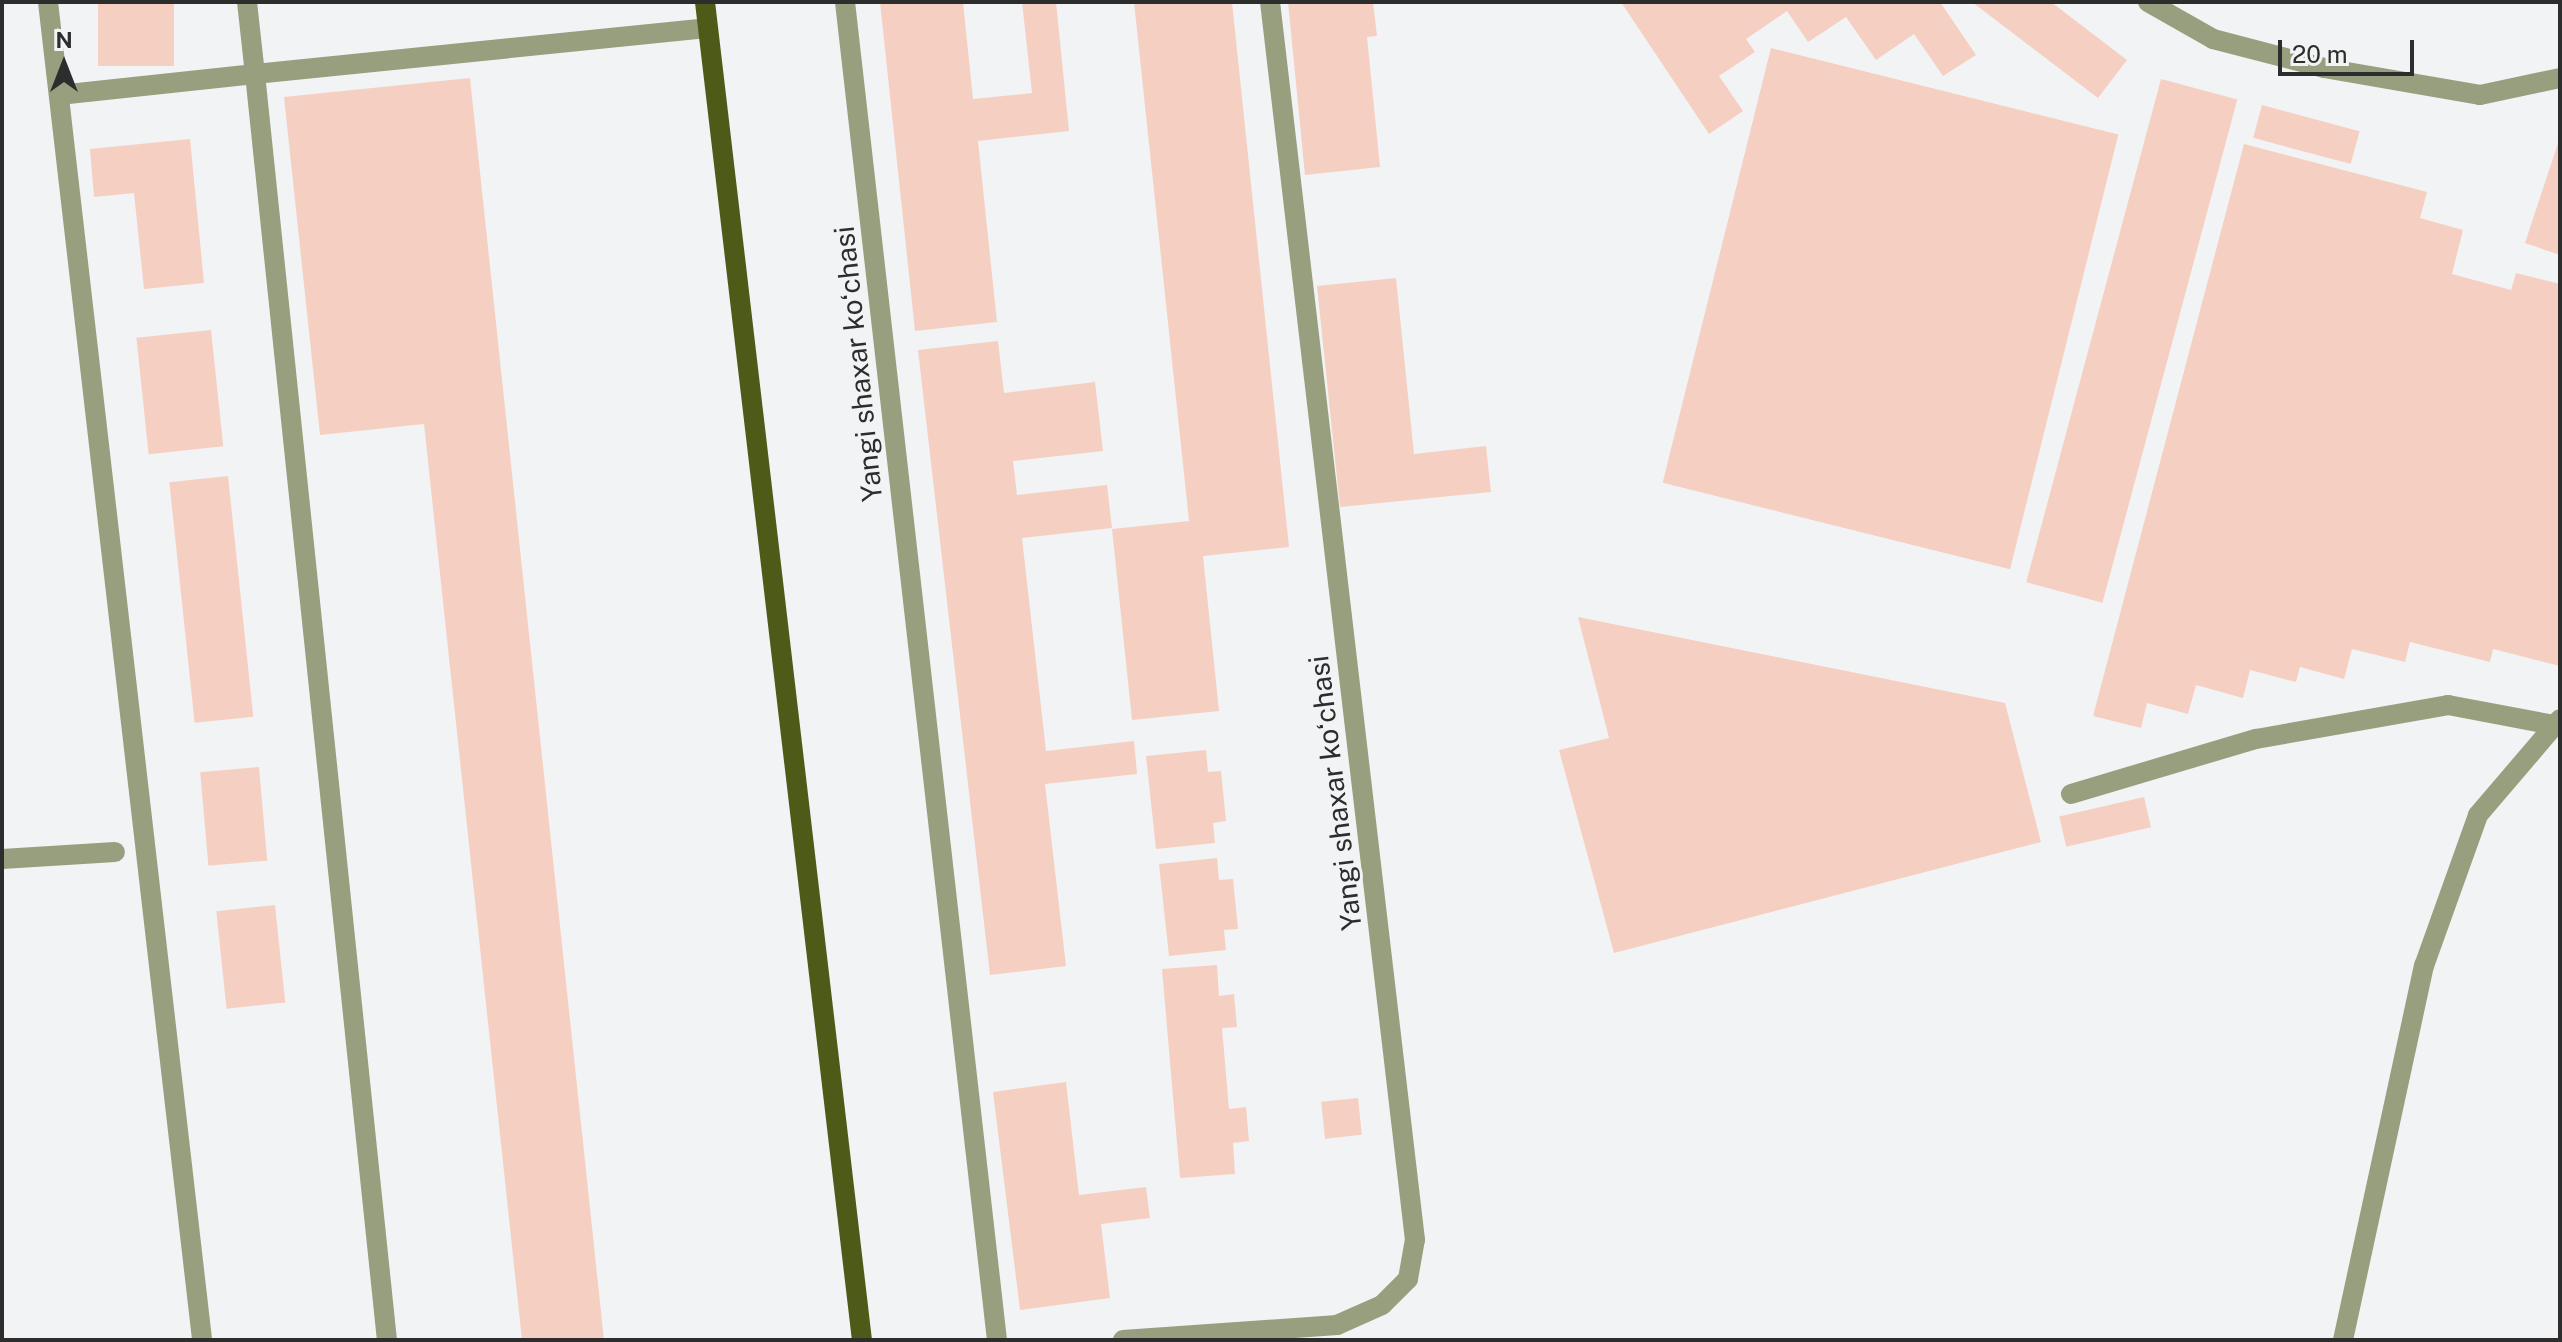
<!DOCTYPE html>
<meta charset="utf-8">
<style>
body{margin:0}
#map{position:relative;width:2562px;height:1342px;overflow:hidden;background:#f2f3f4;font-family:"Public Sans",sans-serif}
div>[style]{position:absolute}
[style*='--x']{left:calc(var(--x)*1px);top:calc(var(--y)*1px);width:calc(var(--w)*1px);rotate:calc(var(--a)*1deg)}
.building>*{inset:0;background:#f5d0c2;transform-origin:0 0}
.minor>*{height:20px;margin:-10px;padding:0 10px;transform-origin:10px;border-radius:10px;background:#979f7e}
.major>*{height:20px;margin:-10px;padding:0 10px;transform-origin:10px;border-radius:10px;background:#4e5a17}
span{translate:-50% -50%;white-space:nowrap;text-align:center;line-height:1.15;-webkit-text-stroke:6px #f2f3f4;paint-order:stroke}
.street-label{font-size:28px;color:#2d2d2e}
.frame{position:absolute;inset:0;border:4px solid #2d2d2e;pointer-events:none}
.north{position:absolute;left:24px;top:24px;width:80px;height:80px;-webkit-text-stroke:6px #f2f3f4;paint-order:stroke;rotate:0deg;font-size:22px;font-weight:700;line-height:32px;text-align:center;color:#2d2d2e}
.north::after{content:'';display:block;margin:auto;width:28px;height:36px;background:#2d2d2e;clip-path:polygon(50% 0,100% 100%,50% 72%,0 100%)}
.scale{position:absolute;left:2278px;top:40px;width:136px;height:36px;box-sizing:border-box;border:4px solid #2d2d2e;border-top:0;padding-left:10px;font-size:24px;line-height:28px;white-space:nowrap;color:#2d2d2e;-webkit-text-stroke:6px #f2f3f4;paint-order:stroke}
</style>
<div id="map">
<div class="building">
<i style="left:98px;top:2px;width:76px;height:64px"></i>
<i style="clip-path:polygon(880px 2px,963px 2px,973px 99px,1032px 93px,1022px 2px,1056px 2px,1069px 131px,978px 141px,997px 322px,915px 331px)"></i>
<i style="clip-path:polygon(1134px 2px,1232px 2px,1289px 547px,1203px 556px,1219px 711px,1132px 720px,1112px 529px,1189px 521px)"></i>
<i style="clip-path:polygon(1288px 2px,1373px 2px,1377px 36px,1367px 37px,1380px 167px,1305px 175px)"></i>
<i style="clip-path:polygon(1621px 2px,1940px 2px,1976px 55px,1943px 76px,1914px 34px,1876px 60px,1846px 17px,1808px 42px,1787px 11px,1746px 39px,1755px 52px,1719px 76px,1743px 111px,1709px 134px)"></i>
<i style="clip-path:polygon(1972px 2px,2051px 2px,2127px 60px,2098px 98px)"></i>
<i style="left:1771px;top:48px;width:358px;height:448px;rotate:14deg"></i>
<i style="clip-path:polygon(470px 78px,604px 1340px,522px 1340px,424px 424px,320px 435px,284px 97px)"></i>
<i style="left:2161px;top:79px;width:79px;height:521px;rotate:15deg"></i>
<i style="left:2262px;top:105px;width:101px;height:34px;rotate:15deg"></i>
<i style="clip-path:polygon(190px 139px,204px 283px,144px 289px,134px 193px,94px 197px,90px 149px)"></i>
<i style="clip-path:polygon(2559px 140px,2560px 140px,2560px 255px,2525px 243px)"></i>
<i style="clip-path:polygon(2244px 144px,2427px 192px,2420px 218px,2463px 230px,2452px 274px,2511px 290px,2516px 273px,2560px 284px,2560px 666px,2493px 649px,2490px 662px,2410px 642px,2405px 662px,2352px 649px,2344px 679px,2300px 667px,2296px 682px,2250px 670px,2243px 698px,2196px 685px,2188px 714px,2147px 703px,2141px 728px,2093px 716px)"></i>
<i style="clip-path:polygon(1396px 278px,1414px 454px,1486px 446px,1491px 492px,1340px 507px,1317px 286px)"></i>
<i style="left:211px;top:330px;width:117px;height:75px;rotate:84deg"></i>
<i style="clip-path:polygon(998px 341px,1004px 393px,1095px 382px,1103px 451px,1013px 461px,1017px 495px,1107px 485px,1112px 528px,1022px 538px,1046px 751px,1134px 741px,1137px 774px,1045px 784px,1066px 966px,990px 975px,918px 350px)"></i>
<i style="left:228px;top:476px;width:242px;height:59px;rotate:84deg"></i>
<i style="clip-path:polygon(1578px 617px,2005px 703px,2041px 842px,1614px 953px,1559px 750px,1609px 738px)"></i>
<i style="clip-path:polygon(1206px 750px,1208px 772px,1221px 771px,1226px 821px,1213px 823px,1215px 843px,1156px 849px,1146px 756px)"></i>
<i style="left:259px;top:767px;width:94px;height:59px;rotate:85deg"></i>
<i style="left:2144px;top:797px;width:31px;height:87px;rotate:77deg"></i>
<i style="clip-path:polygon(1217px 858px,1219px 880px,1233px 879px,1238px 929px,1224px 930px,1226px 950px,1169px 956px,1159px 864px)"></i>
<i style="left:275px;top:905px;width:98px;height:59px;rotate:84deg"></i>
<i style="clip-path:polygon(1217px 965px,1219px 996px,1234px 994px,1237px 1027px,1222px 1028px,1229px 1109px,1246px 1107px,1249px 1141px,1233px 1143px,1235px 1174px,1180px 1178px,1162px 969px)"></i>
<i style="clip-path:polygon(1066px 1082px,1079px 1195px,1146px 1187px,1150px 1218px,1101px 1224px,1110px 1298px,1020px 1310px,993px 1092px)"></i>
<i style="left:1358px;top:1098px;width:37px;height:37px;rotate:84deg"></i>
</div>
<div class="minor">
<i style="--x:48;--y:2;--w:1347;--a:83.43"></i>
<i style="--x:247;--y:2;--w:72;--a:83.7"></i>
<i style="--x:255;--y:74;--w:454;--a:-5.8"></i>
<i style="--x:845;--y:2;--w:1347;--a:83.52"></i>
<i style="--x:2148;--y:2;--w:75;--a:29.6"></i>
<i style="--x:2213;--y:39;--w:115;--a:14.6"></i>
<i style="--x:2324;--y:68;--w:158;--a:9.8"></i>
<i style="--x:2480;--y:95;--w:82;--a:-12"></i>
<i style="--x:59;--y:95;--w:197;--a:-6.1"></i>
<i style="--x:255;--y:74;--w:1273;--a:84.05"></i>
<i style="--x:2071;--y:794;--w:193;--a:-16.6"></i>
<i style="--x:2256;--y:739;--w:195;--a:-10"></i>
<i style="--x:2448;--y:705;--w:108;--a:10.7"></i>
<i style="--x:2;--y:859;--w:113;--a:-3.5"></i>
<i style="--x:1123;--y:1340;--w:215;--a:-4"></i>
<i style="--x:1337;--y:1325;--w:49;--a:-24"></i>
<i style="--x:1382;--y:1305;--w:37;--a:-45"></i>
<i style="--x:1408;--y:1279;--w:40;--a:-80"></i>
<i style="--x:1415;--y:1240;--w:1246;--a:-96.68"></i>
<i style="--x:2343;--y:1340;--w:383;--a:-77.8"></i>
<i style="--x:2424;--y:966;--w:160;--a:-70.3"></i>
<i style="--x:2478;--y:815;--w:126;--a:-49.5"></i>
</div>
<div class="major">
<i style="--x:705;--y:2;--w:1347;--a:83.31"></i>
</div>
<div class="street-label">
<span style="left:858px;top:364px;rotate:-96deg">Yangi shaxar koʻchasi</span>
<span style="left:1335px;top:793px;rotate:-97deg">Yangi shaxar koʻchasi</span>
</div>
<div class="frame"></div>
<div class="north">N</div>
<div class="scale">20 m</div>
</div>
